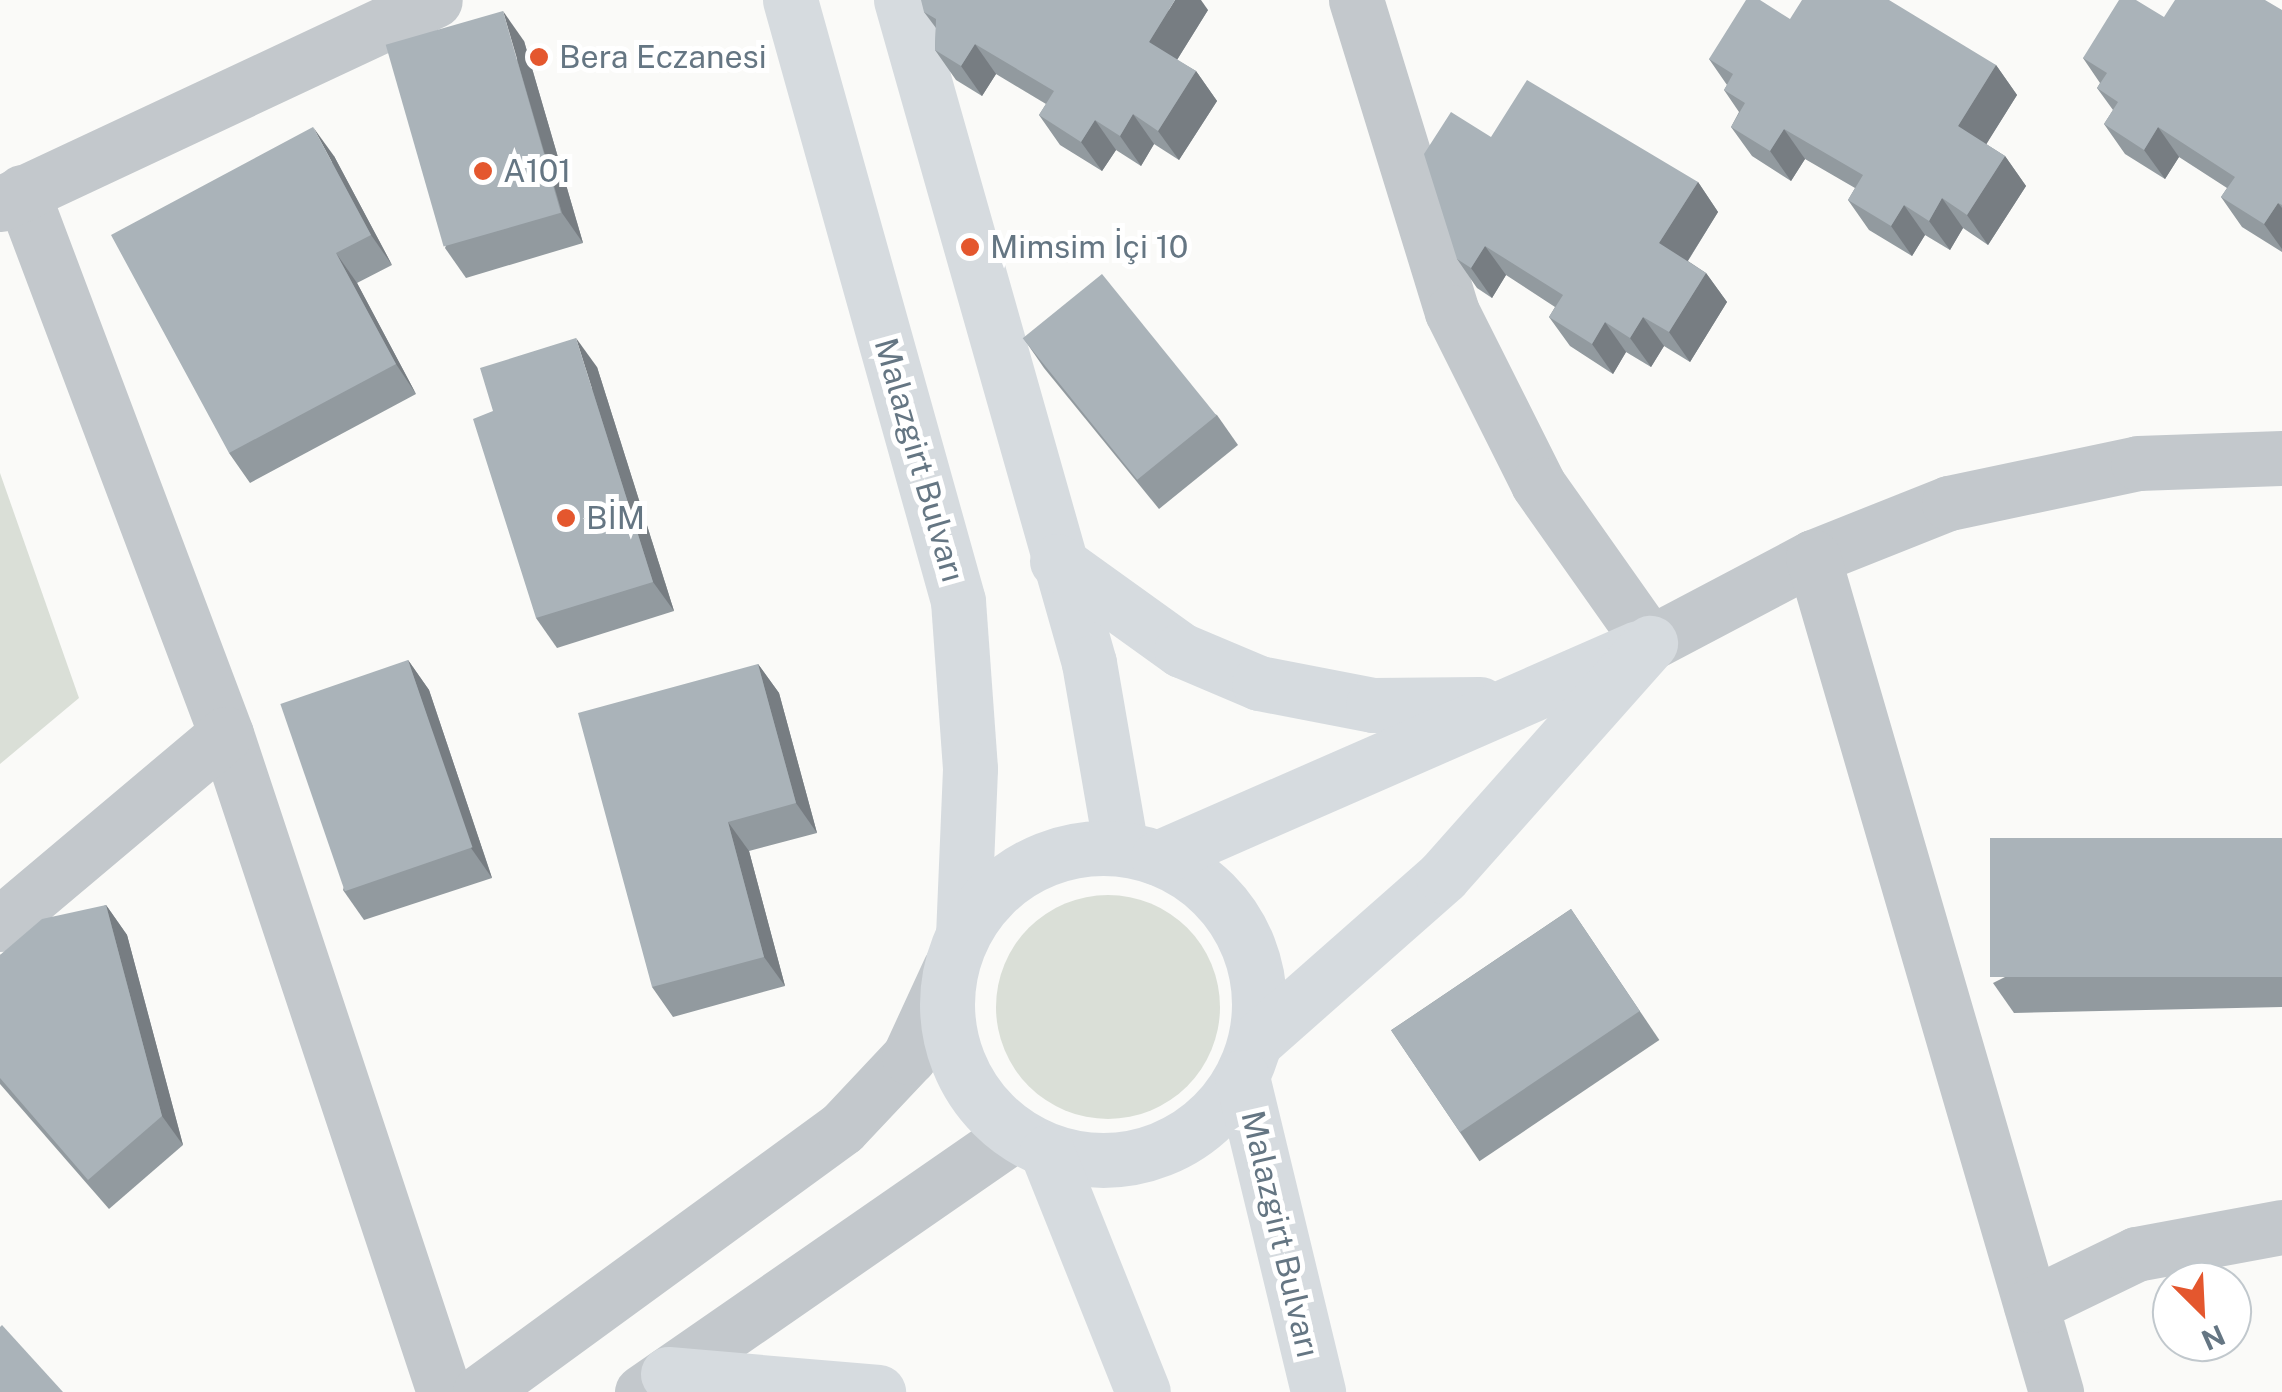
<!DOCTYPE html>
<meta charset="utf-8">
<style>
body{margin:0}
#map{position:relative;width:2282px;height:1392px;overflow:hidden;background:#fafaf8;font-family:"Public Sans",sans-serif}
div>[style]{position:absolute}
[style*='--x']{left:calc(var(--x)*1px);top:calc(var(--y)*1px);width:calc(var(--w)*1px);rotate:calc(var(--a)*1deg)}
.green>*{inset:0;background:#dadfd7}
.round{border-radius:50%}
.minor>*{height:55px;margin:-27.5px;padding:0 27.5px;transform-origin:27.5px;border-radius:27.5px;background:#c3c8cc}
.tertiary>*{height:55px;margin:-27.5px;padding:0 27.5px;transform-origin:27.5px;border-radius:27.5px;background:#c3c8cc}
.trunk>*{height:55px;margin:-27.5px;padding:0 27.5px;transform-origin:27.5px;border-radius:27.5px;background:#d6dbdf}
.trunk>.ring{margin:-27.5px;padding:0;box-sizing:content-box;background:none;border:55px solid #d6dbdf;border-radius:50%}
.wall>*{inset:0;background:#929a9f;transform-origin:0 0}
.shaded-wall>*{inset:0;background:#777d82}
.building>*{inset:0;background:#aab3b9;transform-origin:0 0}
.dots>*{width:28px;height:28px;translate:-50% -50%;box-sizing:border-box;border:5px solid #fff;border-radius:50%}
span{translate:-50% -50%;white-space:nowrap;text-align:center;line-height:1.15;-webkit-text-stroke:10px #fff;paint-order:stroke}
.poi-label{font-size:32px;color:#657683}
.left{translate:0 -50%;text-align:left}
.street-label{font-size:32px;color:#657683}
.north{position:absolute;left:2152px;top:1262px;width:100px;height:100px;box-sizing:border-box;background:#fff;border:2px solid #c1c8cd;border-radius:50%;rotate:156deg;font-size:28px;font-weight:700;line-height:40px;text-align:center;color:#657683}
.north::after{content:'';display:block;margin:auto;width:35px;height:45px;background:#e4572e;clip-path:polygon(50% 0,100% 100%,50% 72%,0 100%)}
</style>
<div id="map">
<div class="green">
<i style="clip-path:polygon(0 473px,79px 698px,0 764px)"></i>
<i class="round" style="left:996px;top:895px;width:224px;height:224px"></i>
</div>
<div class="minor">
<i style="--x:1356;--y:0;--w:326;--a:72.9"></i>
<i style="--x:1452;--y:312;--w:192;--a:63.4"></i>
<i style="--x:1538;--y:484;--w:194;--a:54.8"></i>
<i style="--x:1650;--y:643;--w:184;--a:-27.8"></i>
<i style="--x:1813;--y:557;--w:146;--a:-21.7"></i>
<i style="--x:1949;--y:503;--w:193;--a:-11.9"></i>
<i style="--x:2138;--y:463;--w:144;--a:-2"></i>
<i style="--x:22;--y:192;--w:579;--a:69.37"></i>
<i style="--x:226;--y:734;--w:693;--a:71.67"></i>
<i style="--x:0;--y:204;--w:480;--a:-25.1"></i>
<i style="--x:1813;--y:557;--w:870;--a:73.77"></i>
<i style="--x:0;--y:924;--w:295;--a:-40.1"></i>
<i style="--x:2031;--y:1305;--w:117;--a:-25.9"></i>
<i style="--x:2136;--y:1254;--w:148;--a:-10.5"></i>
</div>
<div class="tertiary">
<i style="--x:480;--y:1392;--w:448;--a:-36.1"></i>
<i style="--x:842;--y:1128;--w:98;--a:-46.7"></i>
<i style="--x:909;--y:1057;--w:98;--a:-65.3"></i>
<i style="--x:642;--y:1392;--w:453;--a:-34.7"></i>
</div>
<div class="trunk">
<i style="--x:790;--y:0;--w:624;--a:74.38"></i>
<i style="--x:958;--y:601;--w:168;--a:85.9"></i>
<i style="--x:970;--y:769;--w:164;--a:92.4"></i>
<i style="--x:901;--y:0;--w:689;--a:74.17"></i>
<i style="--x:1089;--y:663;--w:188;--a:80.2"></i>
<i style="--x:1057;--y:561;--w:153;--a:35.7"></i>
<i style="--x:1181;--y:650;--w:85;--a:22.9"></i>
<i style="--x:1259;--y:683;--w:116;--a:10.9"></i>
<i style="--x:1373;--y:705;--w:107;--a:-0.5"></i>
<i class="ring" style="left:947px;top:848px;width:257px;height:257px"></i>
<i style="--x:1158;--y:858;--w:524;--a:-23.63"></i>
<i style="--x:1256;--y:1041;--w:249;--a:-41.4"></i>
<i style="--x:1443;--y:876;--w:312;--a:-48.4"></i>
<i style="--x:1242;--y:1077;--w:324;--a:76.4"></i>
<i style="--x:1047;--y:1152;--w:258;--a:68.2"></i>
<i style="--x:668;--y:1374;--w:211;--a:4.9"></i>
</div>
<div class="wall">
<i style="clip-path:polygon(1208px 10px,1177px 60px,1196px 71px,1217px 101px,1179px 160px,1154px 144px,1141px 166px,1116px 150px,1102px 171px,1060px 145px,1039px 115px,1046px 104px,996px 74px,982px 96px,956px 80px,935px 50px,936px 28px,924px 12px)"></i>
<i style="clip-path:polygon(2282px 10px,2282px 252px,2242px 227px,2221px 197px,2227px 188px,2179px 157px,2165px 179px,2125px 154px,2104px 124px,2113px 110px,2097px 88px,2100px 83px,2083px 58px,2164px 17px)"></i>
<i style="clip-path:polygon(1790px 19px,1996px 65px,2017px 95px,1986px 144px,2005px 156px,2026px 186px,1988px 245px,1963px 228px,1950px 250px,1925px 235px,1912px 256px,1869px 230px,1848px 200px,1855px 188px,1805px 159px,1791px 181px,1752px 156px,1731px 127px,1739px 112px,1724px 90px,1727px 85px,1709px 59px)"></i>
<i style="clip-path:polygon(524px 41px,583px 243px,466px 278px,445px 248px)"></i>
<i style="clip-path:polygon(1491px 137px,1698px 182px,1718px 212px,1688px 261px,1706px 273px,1727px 302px,1690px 362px,1664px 346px,1651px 367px,1626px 352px,1613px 374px,1570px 346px,1549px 317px,1555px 307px,1506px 275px,1492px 298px,1477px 288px,1457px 259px)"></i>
<i style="clip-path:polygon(334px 156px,392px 265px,357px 283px,416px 394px,250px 483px,229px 453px)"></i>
<i style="clip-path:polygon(1024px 339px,1217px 415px,1238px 445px,1159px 509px,1044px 368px)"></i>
<i style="clip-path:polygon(597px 367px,674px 611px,557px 648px,536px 618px)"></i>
<i style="clip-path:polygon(408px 660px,429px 690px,492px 878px,364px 920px,343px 890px)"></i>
<i style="clip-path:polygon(758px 664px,779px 693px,817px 833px,749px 851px,785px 986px,673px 1017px,652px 987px)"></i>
<i style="clip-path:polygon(2282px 838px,2282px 1007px,2014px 1013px,1993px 983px)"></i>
<i style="clip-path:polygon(106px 905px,127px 935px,183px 1145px,109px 1209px,0 1084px,0 955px)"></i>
<i style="left:1571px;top:909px;width:158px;height:217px;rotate:56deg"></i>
</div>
<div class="shaded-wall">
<i style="clip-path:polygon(1175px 0,1201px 0,1208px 10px,1170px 71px,1149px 42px)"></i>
<i style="clip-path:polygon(503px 11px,524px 41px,583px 243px,562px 213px)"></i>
<i style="clip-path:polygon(975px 44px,996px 74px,982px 96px,961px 66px)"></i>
<i style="clip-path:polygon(1996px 65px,2017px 95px,1979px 156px,1958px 126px)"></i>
<i style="clip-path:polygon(1196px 71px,1217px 101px,1179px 160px,1158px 131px)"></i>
<i style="clip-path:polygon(1133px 114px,1154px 144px,1141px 166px,1120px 136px)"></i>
<i style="clip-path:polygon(1095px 120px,1116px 150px,1102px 171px,1081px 142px)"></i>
<i style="clip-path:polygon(313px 127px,334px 156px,392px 265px,371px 235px)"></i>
<i style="clip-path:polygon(2158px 127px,2179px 157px,2165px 179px,2144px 150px)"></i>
<i style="clip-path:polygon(1784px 129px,1805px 159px,1791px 181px,1770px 151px)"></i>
<i style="clip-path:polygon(2005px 156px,2026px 186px,1988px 245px,1967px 215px)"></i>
<i style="clip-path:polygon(1698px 182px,1718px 212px,1680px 273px,1659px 243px)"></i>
<i style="clip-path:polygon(1942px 198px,1963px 228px,1950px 250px,1929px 221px)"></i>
<i style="clip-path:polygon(2278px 203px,2282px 208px,2282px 249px,2264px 224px)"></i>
<i style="clip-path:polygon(1904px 205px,1925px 235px,1912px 256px,1891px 226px)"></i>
<i style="clip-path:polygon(1485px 246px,1506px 275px,1492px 298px,1471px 268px)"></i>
<i style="clip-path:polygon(336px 253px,357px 283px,416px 394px,396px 364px)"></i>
<i style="clip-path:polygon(1706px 273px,1727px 302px,1690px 362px,1669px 332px)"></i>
<i style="clip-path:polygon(1643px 317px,1664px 346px,1651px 367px,1630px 338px)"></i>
<i style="clip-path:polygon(1605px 322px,1626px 352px,1613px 374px,1592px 344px)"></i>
<i style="clip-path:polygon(576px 338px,597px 367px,674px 611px,653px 582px)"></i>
<i style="clip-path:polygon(408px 660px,429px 690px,492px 878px,471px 848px)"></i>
<i style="clip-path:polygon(758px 664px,779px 693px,817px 833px,796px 803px)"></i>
<i style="clip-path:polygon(728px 822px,749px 851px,785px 986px,764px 957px)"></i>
<i style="clip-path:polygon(106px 905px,127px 935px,183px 1145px,162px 1116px)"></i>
</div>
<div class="building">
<i style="clip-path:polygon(921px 0,1175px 0,1149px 42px,1196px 71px,1158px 131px,1133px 114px,1120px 136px,1095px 120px,1081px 142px,1039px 115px,1054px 91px,975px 44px,961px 66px,935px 50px,936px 19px,924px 12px)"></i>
<i style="clip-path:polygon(1746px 0,1760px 0,1790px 19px,1802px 0,1889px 0,1996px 65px,1958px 126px,2005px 156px,1967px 215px,1942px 198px,1929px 221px,1904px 205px,1891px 226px,1848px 200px,1863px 175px,1784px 129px,1770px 151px,1731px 127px,1745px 103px,1724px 90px,1733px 74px,1709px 59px)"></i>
<i style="clip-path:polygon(2119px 0,2136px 0,2164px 17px,2175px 0,2265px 0,2282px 10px,2282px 205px,2278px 203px,2264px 224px,2221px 197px,2235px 177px,2158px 127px,2144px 150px,2104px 124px,2118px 102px,2097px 88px,2107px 73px,2083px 58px)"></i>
<i style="left:503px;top:11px;width:210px;height:122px;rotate:74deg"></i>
<i style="clip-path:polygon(1527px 80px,1698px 182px,1659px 243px,1706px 273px,1669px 332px,1643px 317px,1630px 338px,1605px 322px,1592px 344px,1549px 317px,1563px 295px,1485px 246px,1471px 268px,1457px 259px,1424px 154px,1451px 112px,1491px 137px)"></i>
<i style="clip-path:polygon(313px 127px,371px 235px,336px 253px,396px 364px,229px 453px,111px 235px)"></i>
<i style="left:1102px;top:274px;width:182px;height:102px;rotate:51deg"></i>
<i style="clip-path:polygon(576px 338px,653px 582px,536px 618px,473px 419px,493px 411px,480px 368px)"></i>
<i style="left:408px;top:660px;width:198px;height:135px;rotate:71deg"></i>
<i style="clip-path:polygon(758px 664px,796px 803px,728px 822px,764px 957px,652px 987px,578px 713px)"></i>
<i style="left:2282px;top:838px;width:139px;height:292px;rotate:90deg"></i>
<i style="clip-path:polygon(106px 905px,162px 1116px,88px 1180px,0 1078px,0 955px,42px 919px)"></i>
<i style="left:1571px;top:909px;width:123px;height:217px;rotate:56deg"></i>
<i style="clip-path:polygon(2px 1325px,63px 1392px,0 1392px,0 1327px)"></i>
</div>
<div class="dots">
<i style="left:539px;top:57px;background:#e4572e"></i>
<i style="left:483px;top:171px;background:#e4572e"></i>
<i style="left:970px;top:247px;background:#e4572e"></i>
<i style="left:566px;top:518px;background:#e4572e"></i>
</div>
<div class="poi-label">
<span class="left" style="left:559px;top:57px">Bera Eczanesi</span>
<span class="left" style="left:503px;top:171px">A101</span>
<span class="left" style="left:990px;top:247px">Mimsim İçi 10</span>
<span class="left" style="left:586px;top:518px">BİM</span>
</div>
<div class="street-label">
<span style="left:919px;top:460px;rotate:74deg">Malazgirt Bulvarı</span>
<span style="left:1280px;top:1234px;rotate:77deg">Malazgirt Bulvarı</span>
</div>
<div class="north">N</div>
</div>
